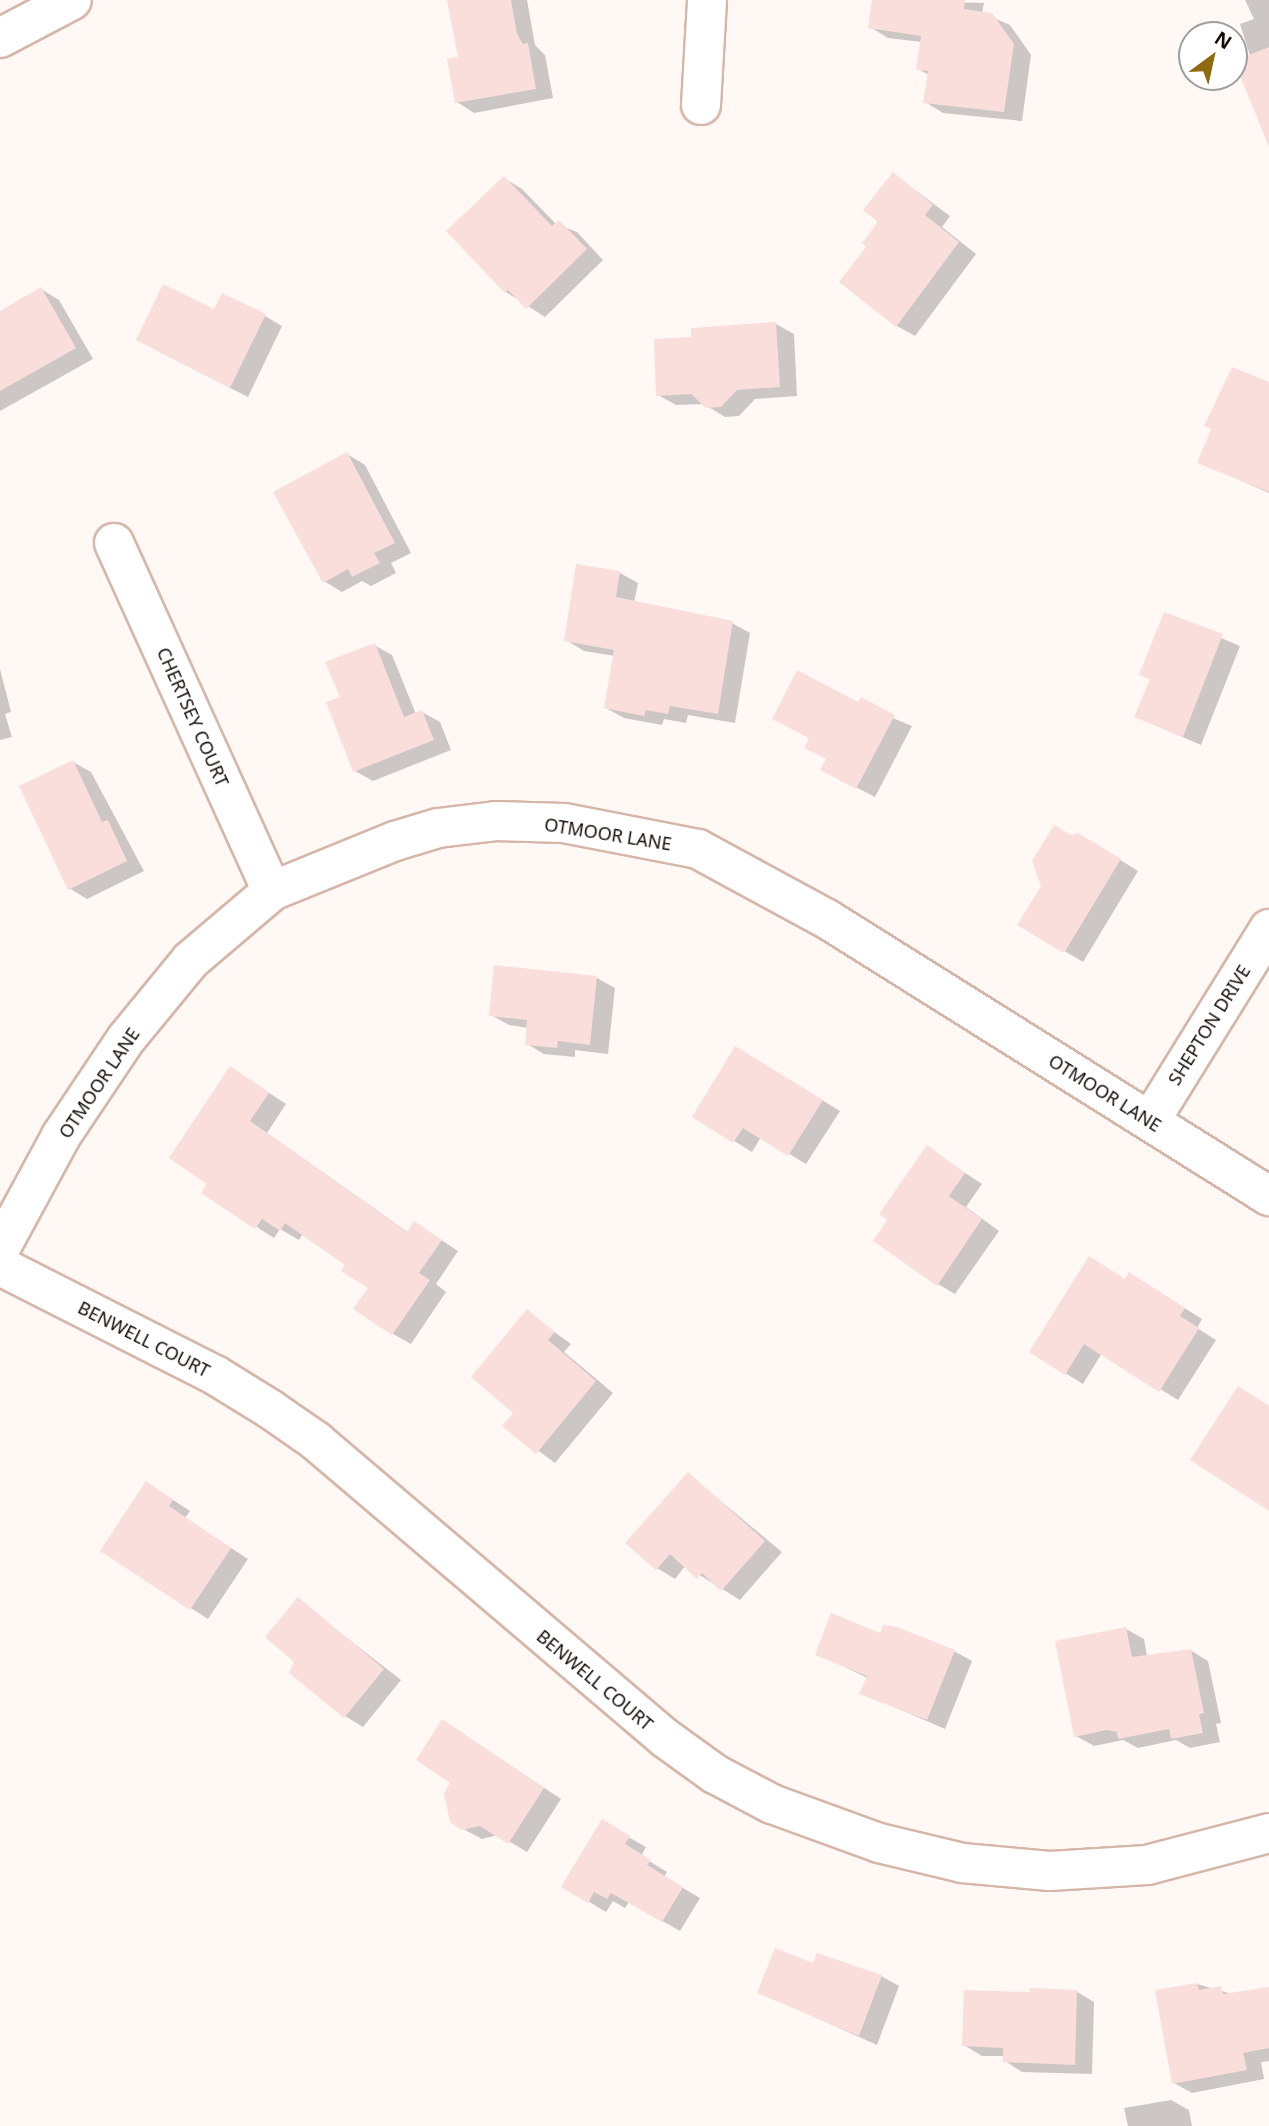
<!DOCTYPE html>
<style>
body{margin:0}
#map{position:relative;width:1269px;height:2126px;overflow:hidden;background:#fff8f5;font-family:"Noto Sans",sans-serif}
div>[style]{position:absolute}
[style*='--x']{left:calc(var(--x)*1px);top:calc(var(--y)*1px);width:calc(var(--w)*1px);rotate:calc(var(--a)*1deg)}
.shadow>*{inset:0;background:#0003}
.building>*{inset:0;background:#f9dedc}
.roads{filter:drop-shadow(2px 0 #d5b6a8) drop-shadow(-2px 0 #d5b6a8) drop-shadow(0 2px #d5b6a8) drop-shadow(0 -2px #d5b6a8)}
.minor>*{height:38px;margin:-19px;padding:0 19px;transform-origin:19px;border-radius:19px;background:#fff}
span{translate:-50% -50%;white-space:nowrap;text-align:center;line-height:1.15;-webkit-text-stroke:6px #fff;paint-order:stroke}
.street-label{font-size:18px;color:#150b07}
.north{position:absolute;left:1178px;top:21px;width:70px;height:70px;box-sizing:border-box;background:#fff;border:2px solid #a19d9c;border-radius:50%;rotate:33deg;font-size:19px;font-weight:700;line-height:28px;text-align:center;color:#150b07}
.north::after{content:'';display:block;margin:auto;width:24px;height:32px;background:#906a10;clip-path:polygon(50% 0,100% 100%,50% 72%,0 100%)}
</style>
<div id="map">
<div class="shadow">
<i style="clip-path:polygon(449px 0,527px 0,535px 45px,545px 55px,553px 98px,474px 113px,457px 102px,460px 59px)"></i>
<i style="clip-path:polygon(874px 0,984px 3px,982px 13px,1010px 25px,1031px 55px,1022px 121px,943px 113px,925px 102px,929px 75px,918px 69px,922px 42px,888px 38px,870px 27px)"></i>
<i style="clip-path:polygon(1245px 0,1269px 0,1269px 116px,1240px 24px,1254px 19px)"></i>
<i style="clip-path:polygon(893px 174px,950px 216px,942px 227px,976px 254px,915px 336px,897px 326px,869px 247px)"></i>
<i style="clip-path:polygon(504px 178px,522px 189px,556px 224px,577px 232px,603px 260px,545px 317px,506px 292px)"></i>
<i style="clip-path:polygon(41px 289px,59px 300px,93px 359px,0 411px,0 313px)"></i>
<i style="clip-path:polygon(215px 311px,265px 316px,282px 326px,248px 397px,156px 350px)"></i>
<i style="clip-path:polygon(776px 324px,794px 334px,797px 396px,755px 399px,739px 416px,725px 417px,704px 404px,676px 405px,658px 395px,692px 339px)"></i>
<i style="clip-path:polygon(1269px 384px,1269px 493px,1199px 462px)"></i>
<i style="clip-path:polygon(347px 454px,365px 465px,411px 553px,391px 563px,396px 573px,371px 586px,362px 581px,342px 592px,324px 581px)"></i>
<i style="clip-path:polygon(620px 573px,638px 583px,634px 603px,732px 623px,750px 633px,735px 723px,688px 715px,686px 723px,664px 719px,662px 725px,624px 718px,606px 708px,615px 656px,584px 651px,566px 640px)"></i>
<i style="clip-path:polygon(1165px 614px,1240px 646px,1201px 745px,1136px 717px,1151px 680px,1141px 674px)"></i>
<i style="clip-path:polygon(374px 645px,392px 655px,416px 714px,422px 712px,440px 722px,451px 750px,373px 781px,355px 771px,342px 698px)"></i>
<i style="clip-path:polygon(0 669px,11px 712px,5px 714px,12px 737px,0 740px)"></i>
<i style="clip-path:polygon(859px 704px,912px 726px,875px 797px,840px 779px,828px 759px)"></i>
<i style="clip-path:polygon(73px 762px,91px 772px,144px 871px,87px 899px,69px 888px)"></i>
<i style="clip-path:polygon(1071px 837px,1096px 845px,1138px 871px,1083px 962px,1019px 924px)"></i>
<i style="clip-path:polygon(496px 967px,597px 978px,615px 988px,608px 1054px,575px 1050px,575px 1057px,544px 1054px,527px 1044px,528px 1028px,509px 1025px,491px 1015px)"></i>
<i style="clip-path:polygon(754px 1059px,840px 1111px,806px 1164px,761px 1137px,752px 1152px,694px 1116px)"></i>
<i style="clip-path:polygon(248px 1079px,286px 1104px,267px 1133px,409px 1233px,432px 1234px,458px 1251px,436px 1284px,446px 1292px,411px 1344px,393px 1334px,370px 1287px,348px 1264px,303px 1233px,299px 1240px,280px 1229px,274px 1238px,203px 1193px)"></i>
<i style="clip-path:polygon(927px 1148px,982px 1184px,966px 1207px,999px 1231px,955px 1294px,938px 1284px)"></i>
<i style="clip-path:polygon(1126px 1281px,1148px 1285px,1202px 1319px,1197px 1328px,1216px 1340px,1178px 1400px,1102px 1353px,1083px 1384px,1031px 1352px)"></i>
<i style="clip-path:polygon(527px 1312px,571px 1344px,564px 1352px,613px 1393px,555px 1463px,505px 1426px,516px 1412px)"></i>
<i style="clip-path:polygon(688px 1474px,782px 1552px,740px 1600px,685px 1566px,675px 1579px,657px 1568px)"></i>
<i style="clip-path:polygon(164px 1494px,190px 1511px,185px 1518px,248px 1559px,208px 1619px,191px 1608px)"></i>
<i style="clip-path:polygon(298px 1600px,401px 1680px,363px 1727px,345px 1716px,297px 1662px)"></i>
<i style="clip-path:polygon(1126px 1629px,1144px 1639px,1147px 1656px,1190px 1650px,1208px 1661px,1221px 1723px,1216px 1724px,1220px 1742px,1190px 1748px,1176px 1740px,1138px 1748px,1123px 1740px,1094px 1746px,1076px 1736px)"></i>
<i style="clip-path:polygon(881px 1636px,954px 1651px,972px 1661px,945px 1729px,862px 1693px,868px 1678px,817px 1654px)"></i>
<i style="clip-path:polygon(443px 1721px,561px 1799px,527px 1852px,498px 1835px,482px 1839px,467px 1831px,488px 1822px,467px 1831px,452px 1821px,453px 1782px)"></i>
<i style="clip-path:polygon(602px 1822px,646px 1847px,641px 1856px,667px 1872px,664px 1877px,700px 1898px,680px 1931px,629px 1902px,625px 1908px,613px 1901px,606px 1912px,563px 1886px)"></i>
<i style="clip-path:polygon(814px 1965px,881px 1976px,899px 1986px,877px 2045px,759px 1992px)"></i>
<i style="clip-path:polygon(1197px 1984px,1232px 1994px,1269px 1990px,1269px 2061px,1261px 2062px,1264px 2079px,1192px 2093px,1174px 2083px)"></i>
<i style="clip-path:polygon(1077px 1992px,1094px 2002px,1092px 2074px,1022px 2072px,1005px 2061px,1005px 2056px,982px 2056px,964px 2045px,1031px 1994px)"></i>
<i style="clip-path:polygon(1171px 2100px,1189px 2110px,1192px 2126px,1128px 2126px,1124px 2108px)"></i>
</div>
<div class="building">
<i style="clip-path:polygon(447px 0,511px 0,517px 34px,523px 44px,528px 43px,536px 89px,455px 103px,447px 59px,458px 57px)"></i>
<i style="clip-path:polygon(872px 0,965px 0,964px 9px,992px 13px,1014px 44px,1004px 112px,923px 103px,928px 71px,916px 70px,921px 36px,868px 28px)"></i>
<i style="clip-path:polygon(1269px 47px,1269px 147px,1234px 61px)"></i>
<i style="clip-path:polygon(893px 172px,933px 205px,925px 215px,959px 242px,896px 327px,839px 282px,866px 247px,862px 243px,878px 222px,863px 210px)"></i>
<i style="clip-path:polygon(504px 176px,552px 226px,559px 220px,587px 249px,526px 309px,508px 290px,505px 293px,446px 231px)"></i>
<i style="clip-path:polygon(163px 284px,214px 309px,222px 293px,266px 314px,230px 388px,136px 340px)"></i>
<i style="clip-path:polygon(41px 287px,76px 348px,0 391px,0 311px)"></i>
<i style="clip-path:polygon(776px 322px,780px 387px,737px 390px,721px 407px,706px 408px,691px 394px,656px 396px,654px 339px,691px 337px,691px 328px)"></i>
<i style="clip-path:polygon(1232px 367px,1269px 382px,1269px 492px,1197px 463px,1211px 429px,1204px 426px)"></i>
<i style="clip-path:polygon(347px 452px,395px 543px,374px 553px,380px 563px,352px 577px,348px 569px,323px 583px,273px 492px)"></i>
<i style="clip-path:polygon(576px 564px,620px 571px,616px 597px,733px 621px,718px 714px,670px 706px,668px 714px,646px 710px,644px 716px,604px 708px,614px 650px,564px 641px)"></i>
<i style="clip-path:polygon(1164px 612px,1223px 634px,1183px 737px,1134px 717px,1150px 679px,1139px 675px)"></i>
<i style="clip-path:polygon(375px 643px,404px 717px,422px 710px,434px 740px,353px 772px,326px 702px,340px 697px,325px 662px)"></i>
<i style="clip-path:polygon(797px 670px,858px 702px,861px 697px,895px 715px,856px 789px,820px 770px,826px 759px,804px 748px,809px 738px,772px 719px)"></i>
<i style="clip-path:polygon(73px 760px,102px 822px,108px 820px,127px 861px,68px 890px,19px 786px)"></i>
<i style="clip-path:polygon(1054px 825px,1071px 835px,1078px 833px,1121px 859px,1064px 953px,1017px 925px,1041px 886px,1032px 861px)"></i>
<i style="clip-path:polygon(494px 965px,597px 976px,590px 1045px,558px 1041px,557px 1048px,525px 1045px,527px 1020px,489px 1016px)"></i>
<i style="clip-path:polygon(735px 1046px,823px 1100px,788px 1156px,743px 1128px,733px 1143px,692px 1117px)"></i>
<i style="clip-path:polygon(230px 1066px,269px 1093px,250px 1121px,407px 1232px,414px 1221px,442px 1240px,419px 1273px,430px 1280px,392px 1335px,353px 1309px,368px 1288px,341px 1271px,345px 1265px,285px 1223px,280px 1231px,262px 1219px,255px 1229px,201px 1193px,207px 1184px,169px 1158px)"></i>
<i style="clip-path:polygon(927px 1145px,965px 1173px,949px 1196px,982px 1219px,937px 1286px,873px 1241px,887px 1220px,879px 1214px)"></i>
<i style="clip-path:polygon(1089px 1256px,1125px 1279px,1129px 1272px,1185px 1308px,1180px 1316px,1199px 1328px,1159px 1392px,1084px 1344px,1065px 1375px,1029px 1352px)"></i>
<i style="clip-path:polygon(527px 1309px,555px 1332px,548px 1340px,596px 1381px,536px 1454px,502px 1426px,513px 1413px,471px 1377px)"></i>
<i style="clip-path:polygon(1238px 1386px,1269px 1406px,1269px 1511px,1190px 1460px)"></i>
<i style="clip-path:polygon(688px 1472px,765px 1541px,721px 1591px,702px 1573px,697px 1579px,670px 1554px,656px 1570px,625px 1543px)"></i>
<i style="clip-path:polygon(146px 1481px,173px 1500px,169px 1506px,231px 1548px,190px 1610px,100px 1551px)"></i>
<i style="clip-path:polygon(298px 1597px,384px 1669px,344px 1718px,289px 1673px,294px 1662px,265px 1637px)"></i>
<i style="clip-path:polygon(831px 1613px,880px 1633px,883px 1625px,897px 1627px,955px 1650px,927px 1720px,859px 1694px,867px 1676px,815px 1655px)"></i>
<i style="clip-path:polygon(1126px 1627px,1132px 1657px,1191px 1649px,1204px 1713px,1199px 1714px,1203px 1733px,1171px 1739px,1169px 1729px,1118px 1739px,1117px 1732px,1107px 1730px,1074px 1737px,1055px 1641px)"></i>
<i style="clip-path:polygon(442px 1719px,544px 1788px,508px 1844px,480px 1826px,462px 1830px,450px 1822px,444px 1793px,450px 1783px,416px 1760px)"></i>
<i style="clip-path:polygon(602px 1819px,630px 1836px,625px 1844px,651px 1860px,647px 1865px,683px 1887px,662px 1922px,611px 1893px,607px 1899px,594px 1892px,588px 1903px,561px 1887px)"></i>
<i style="clip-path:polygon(775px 1948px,813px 1963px,817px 1953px,882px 1975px,859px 2036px,757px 1993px)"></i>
<i style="clip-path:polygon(1197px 1983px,1199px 1990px,1221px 1986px,1223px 1994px,1269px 1987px,1269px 2048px,1243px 2053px,1247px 2070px,1172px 2084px,1155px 1990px)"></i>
<i style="clip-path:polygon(1030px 1988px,1077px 1990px,1075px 2065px,1003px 2062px,1003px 2048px,962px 2046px,964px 1990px,1030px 1992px)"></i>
</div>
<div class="roads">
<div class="minor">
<i style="--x:0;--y:38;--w:81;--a:-27.8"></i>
<i style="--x:701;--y:105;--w:105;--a:-86.7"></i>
<i style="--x:114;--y:543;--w:382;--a:65.6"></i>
<i style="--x:1150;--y:1121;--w:226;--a:-58.2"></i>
<i style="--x:0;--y:1249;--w:128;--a:-61.6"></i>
<i style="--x:61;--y:1136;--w:117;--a:-56.2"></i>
<i style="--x:126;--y:1039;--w:102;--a:-50.6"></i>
<i style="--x:191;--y:960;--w:106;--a:-40.4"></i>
<i style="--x:272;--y:891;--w:133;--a:-22.1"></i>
<i style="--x:395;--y:841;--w:45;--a:-16.8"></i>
<i style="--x:438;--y:828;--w:58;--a:-6.9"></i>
<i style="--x:496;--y:821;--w:68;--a:1.7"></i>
<i style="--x:564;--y:823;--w:136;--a:11"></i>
<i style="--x:698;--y:849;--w:147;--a:28.5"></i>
<i style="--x:827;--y:919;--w:522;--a:32.08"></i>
<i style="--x:0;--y:1266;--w:241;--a:26.9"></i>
<i style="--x:215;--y:1375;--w:65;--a:31.7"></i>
<i style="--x:270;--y:1409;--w:56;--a:34.8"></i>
<i style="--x:316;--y:1441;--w:458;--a:40.4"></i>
<i style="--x:665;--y:1738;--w:62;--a:35.8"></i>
<i style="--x:715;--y:1774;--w:64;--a:27.8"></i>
<i style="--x:772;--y:1804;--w:114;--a:20"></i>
<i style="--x:879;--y:1843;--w:85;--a:13.5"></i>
<i style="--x:962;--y:1863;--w:88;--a:5.2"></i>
<i style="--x:1050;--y:1871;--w:97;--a:-3.5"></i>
<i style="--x:1147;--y:1865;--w:126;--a:-14.7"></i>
</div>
</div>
<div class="street-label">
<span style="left:193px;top:717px;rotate:66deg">CHERTSEY COURT</span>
<span style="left:608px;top:834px;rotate:9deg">OTMOOR LANE</span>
<span style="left:1209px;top:1025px;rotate:-58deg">SHEPTON DRIVE</span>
<span style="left:99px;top:1083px;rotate:-56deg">OTMOOR LANE</span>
<span style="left:1105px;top:1093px;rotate:32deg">OTMOOR LANE</span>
<span style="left:144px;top:1339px;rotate:27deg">BENWELL COURT</span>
<span style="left:595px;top:1680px;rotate:40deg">BENWELL COURT</span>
</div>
<div class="north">N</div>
</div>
